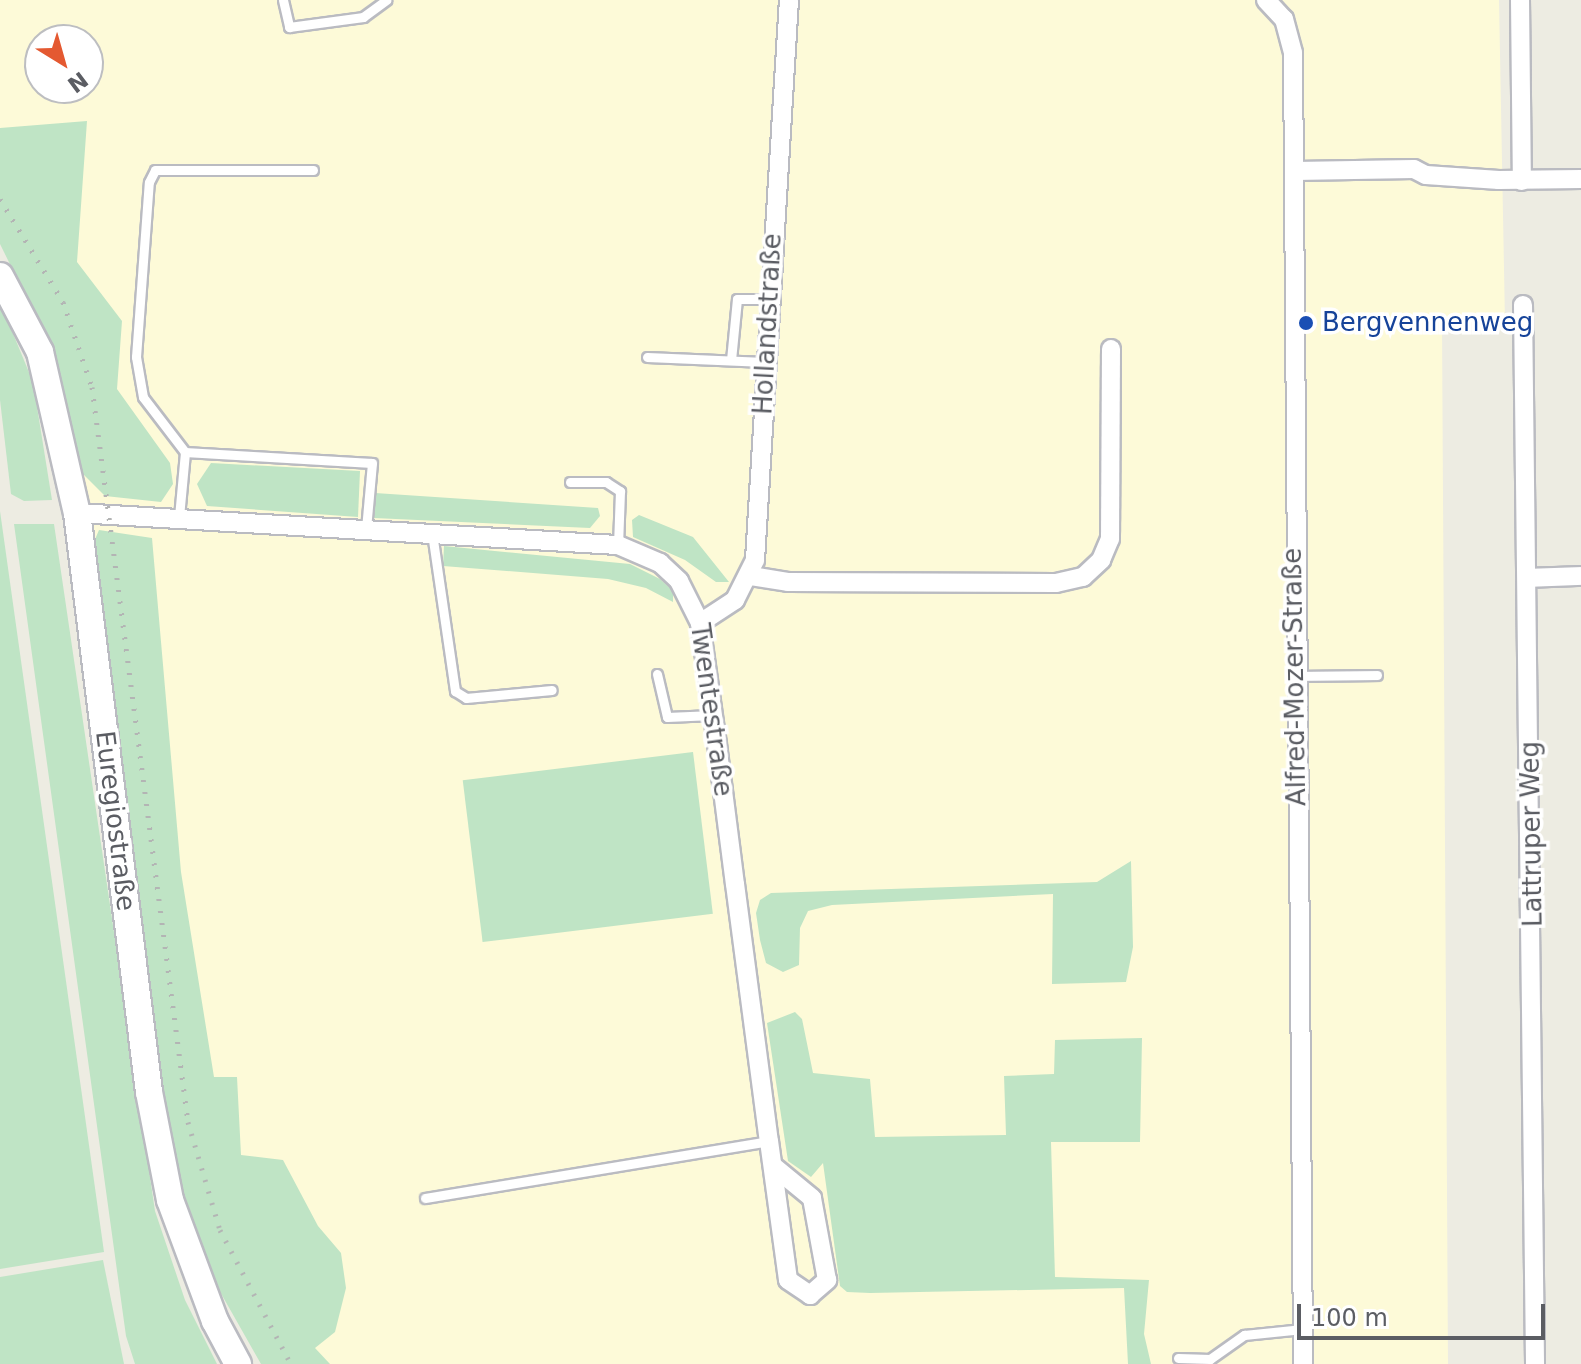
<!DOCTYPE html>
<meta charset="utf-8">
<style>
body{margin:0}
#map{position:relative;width:1581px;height:1364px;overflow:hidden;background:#edece2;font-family:"DejaVu Sans",sans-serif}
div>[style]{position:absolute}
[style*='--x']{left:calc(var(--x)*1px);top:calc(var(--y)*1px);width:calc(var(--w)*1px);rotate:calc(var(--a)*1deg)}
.commercial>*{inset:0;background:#fdfad8}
.green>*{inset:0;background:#bfe4c5;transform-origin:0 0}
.roads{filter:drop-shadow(2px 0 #babbc1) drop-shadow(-2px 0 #babbc1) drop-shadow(0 2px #babbc1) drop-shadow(0 -2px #babbc1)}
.service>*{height:9px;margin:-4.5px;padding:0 4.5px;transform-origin:4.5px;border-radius:4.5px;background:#fff}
.minor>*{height:18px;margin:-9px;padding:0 9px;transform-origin:9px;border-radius:9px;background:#fff}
.secondary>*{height:26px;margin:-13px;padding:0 13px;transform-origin:13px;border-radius:13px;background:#fff}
.rail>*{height:5px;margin-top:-2.5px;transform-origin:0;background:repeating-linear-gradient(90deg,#b3b4b4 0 2px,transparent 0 12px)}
.dots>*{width:22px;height:22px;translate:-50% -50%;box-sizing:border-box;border:4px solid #fff;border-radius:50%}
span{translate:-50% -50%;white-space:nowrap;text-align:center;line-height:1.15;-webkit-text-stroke:7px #fff;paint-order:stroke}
.transit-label{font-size:26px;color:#164399}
.left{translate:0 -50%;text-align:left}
.street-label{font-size:26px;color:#5b5d63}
.north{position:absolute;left:24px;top:24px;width:80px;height:80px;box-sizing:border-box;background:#fff;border:2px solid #bdbec1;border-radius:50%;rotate:143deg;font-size:22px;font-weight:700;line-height:32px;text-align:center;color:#5b5d63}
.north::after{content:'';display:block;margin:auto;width:28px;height:36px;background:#e45931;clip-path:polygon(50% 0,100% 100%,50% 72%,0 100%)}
.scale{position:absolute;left:1297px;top:1304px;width:248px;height:36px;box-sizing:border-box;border:4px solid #5b5d63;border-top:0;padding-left:10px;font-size:24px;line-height:28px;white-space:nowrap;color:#5b5d63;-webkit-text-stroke:6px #fff;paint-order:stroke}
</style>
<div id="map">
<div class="commercial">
<i style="clip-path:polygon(evenodd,0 0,1499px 0,1505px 322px,1442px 322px,1448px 1364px,302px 1364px,225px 1230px,82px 528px,0 171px,0 0,40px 40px,88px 40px,88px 88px,40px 88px,40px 40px)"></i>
</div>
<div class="green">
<i style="clip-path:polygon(87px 121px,77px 262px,122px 321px,117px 389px,170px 463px,173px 484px,161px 502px,105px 496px,76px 467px,44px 333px,0 244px,0 128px)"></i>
<i style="clip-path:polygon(0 302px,33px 382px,52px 500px,24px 501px,11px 494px,0 400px)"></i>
<i style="clip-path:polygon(211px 463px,360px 471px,358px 517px,207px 506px,197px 484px)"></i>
<i style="clip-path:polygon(375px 493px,598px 508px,600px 516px,590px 528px,374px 518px)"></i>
<i style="clip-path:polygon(0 511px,104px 1252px,0 1269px)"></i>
<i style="clip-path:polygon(639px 515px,693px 537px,729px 582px,716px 582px,685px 560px,633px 537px,632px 520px)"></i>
<i style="clip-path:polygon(14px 524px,54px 524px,155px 1211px,185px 1300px,217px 1364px,135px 1364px,126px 1336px)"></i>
<i style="clip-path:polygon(99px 530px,152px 538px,181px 872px,214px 1077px,237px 1077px,241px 1155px,283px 1160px,318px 1226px,341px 1253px,346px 1288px,335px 1332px,315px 1348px,330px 1364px,261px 1364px,206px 1267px,181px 1185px,160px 1079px,87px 558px)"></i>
<i style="clip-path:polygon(444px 546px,630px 564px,660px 579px,673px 591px,673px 602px,646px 588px,608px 579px,443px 566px)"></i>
<i style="left:693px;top:752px;width:163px;height:232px;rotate:83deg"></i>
<i style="clip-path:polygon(1131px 861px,1133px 947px,1126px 982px,1052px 984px,1053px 894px,832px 905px,808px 911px,800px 928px,799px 965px,783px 972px,766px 963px,760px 940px,756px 913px,760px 900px,771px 893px,1097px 882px)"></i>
<i style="clip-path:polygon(795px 1012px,802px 1019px,813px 1073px,870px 1079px,875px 1137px,1006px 1135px,1004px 1076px,1054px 1074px,1055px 1040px,1142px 1038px,1140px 1142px,1051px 1142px,1055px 1277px,1149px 1280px,1144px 1334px,1151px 1364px,1128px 1364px,1124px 1288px,870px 1293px,847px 1292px,840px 1286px,823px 1163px,811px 1177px,788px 1161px,767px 1023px)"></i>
<i style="clip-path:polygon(103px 1260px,124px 1364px,0 1364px,0 1277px)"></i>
</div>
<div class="roads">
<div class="service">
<i style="--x:283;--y:0;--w:28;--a:77"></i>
<i style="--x:289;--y:27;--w:75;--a:-7.7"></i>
<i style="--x:363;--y:17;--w:29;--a:-36"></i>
<i style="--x:647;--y:357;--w:118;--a:2.4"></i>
<i style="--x:731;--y:360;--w:61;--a:-84.4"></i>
<i style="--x:737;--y:299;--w:32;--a:0"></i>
<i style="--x:185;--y:452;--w:69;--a:-127.4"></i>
<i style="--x:143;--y:397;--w:41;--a:-99.9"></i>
<i style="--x:136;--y:357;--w:175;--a:-85.8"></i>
<i style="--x:149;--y:182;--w:13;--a:-63"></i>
<i style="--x:155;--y:170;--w:158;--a:0"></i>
<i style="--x:570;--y:482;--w:36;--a:0"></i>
<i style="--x:606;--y:482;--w:17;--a:33"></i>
<i style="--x:620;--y:491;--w:54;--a:92.1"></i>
<i style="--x:179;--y:517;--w:65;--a:-84.7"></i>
<i style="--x:185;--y:452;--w:187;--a:3.4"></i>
<i style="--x:372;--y:463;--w:66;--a:95.2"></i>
<i style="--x:432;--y:533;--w:160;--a:81.7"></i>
<i style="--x:455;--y:691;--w:13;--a:32"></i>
<i style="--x:466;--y:698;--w:86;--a:-5.3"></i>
<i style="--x:657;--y:674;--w:44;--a:76.9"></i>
<i style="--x:667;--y:717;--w:46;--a:-2.5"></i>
<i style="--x:1297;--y:676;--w:80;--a:-0.7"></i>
<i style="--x:425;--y:1198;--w:349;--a:-9.4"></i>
<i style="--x:1178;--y:1358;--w:32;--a:2"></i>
<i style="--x:1210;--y:1359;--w:42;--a:-35.2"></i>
<i style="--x:1244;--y:1335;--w:59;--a:-5.8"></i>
</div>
<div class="minor">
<i style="--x:1266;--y:0;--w:26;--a:47"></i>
<i style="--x:1284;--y:19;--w:35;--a:75"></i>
<i style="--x:1293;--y:53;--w:1311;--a:89.56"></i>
<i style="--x:1520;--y:0;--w:181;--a:89.4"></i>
<i style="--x:1295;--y:171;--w:119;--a:-1"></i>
<i style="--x:1414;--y:169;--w:13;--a:27"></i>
<i style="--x:1426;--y:175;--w:73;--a:3.9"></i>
<i style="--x:1499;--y:180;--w:82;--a:-0.7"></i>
<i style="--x:1523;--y:305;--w:1059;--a:89.35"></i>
<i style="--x:77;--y:513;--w:542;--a:3.39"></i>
<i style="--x:618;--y:545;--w:46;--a:23.2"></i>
<i style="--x:660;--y:563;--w:26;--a:43"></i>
<i style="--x:679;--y:581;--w:47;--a:63.4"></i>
<i style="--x:700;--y:623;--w:122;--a:82"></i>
<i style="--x:717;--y:744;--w:141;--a:82.7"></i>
<i style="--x:735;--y:884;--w:259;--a:82.5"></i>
<i style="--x:769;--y:1141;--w:140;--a:82.2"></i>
<i style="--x:788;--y:1280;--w:27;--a:34"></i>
<i style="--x:810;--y:1295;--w:23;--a:-41"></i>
<i style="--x:827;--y:1280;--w:83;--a:-100.4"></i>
<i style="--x:812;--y:1198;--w:50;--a:-140.6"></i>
<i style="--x:751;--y:576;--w:37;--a:9"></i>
<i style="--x:788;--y:582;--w:268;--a:0.2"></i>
<i style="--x:1056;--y:583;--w:28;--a:-13"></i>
<i style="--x:1083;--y:577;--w:25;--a:-43"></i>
<i style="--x:1101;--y:560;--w:23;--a:-67"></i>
<i style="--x:1110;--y:539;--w:190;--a:-89.7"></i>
<i style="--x:1528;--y:578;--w:53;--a:-2.2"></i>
<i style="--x:700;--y:623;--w:42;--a:-33.3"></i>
<i style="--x:735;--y:600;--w:45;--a:-63.4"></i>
<i style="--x:755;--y:560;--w:561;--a:-86.53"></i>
</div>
<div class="secondary">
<i style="--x:0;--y:276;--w:86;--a:62.2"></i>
<i style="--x:40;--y:352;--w:165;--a:77.1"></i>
<i style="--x:77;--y:513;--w:583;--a:82.91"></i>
<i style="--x:149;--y:1092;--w:110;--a:79"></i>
<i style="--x:170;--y:1200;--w:129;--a:69.6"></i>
<i style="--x:215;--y:1321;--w:49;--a:61.9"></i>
</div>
</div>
<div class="rail">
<i style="--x:0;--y:199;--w:121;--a:58.5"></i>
<i style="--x:63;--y:302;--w:90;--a:71.2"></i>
<i style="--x:92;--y:387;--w:741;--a:82.56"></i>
<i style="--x:188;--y:1122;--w:113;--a:73.5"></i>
<i style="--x:220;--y:1230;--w:152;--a:62.1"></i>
</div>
<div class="dots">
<i style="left:1306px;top:323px;background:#1a4fb4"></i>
</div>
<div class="transit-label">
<span class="left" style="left:1322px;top:323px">Bergvennenweg</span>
</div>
<div class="street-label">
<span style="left:768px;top:324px;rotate:-87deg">Hollandstraße</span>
<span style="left:1295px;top:677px;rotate:-91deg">Alfred-Mozer-Straße</span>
<span style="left:711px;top:710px;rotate:82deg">Twentestraße</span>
<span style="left:115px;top:821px;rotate:83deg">Euregiostraße</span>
<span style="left:1532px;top:834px;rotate:-91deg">Lattruper Weg</span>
</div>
<div class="north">N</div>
<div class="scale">100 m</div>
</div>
